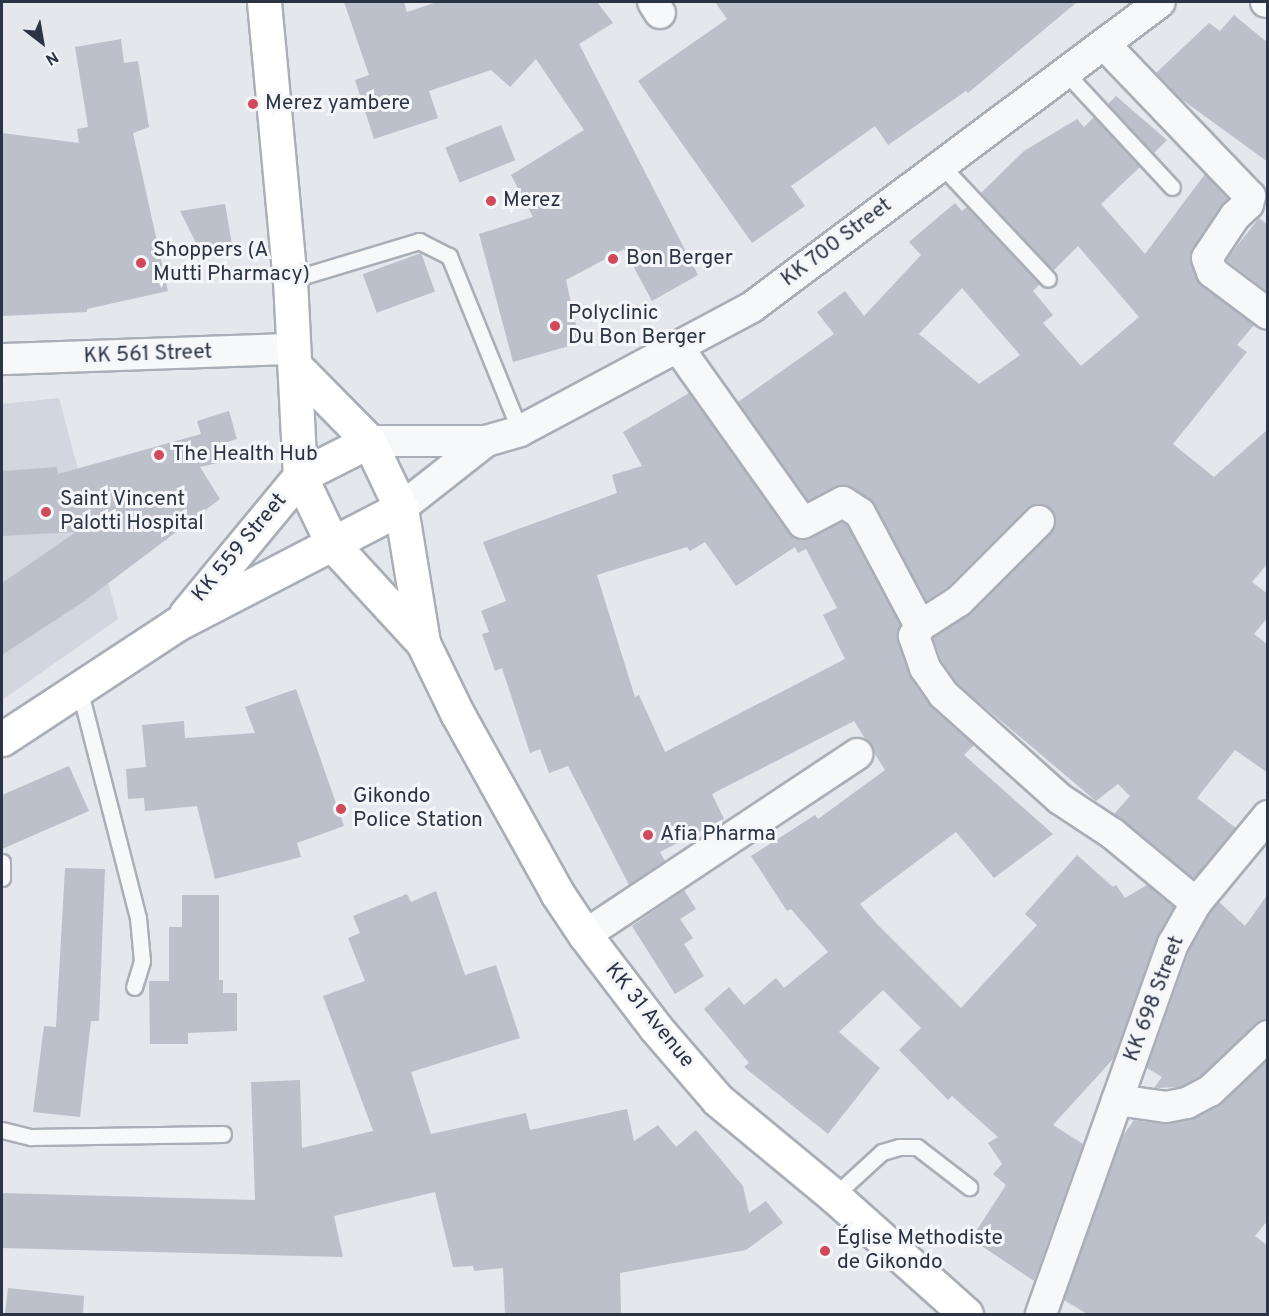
<!DOCTYPE html>
<meta charset="utf-8">
<style>
body{margin:0}
#map{position:relative;width:1269px;height:1316px;overflow:hidden;background:#e4e7ec;font-family:Overpass,sans-serif}
div>[style]{position:absolute}
[style*='--x']{left:calc(var(--x)*1px);top:calc(var(--y)*1px);width:calc(var(--w)*1px);rotate:calc(var(--a)*1deg)}
.built>*{inset:0;background:#d2d6de}
.building>*{inset:0;background:#bbc0ca;transform-origin:0 0}
.roads{filter:drop-shadow(2px 0 #a9aeb7) drop-shadow(-2px 0 #a9aeb7) drop-shadow(0 2px #a9aeb7) drop-shadow(0 -2px #a9aeb7)}
.lane>*{height:15px;margin:-7.5px;padding:0 7.5px;transform-origin:7.5px;border-radius:7.5px;background:#f7f8fa}
.street>*{height:30px;margin:-15px;padding:0 15px;transform-origin:15px;border-radius:15px;background:#f7f8fa}
.secondary>*{height:33px;margin:-16.5px;padding:0 16.5px;transform-origin:16.5px;border-radius:16.5px;background:#fff}
.dots>*{width:16px;height:16px;translate:-50% -50%;box-sizing:border-box;border:3px solid #f4f6f9;border-radius:50%}
span{translate:-50% -50%;white-space:nowrap;text-align:center;line-height:1.15;-webkit-text-stroke:6px #f4f6f9;paint-order:stroke}
.poi-label{font-size:21px;color:#2b3445}
.left{translate:0 -50%;text-align:left}
.street-label{font-size:21px;color:#2b3445}
.frame{position:absolute;inset:0;border:3px solid #2b3445;pointer-events:none}
.north{position:absolute;left:12px;top:12px;width:60px;height:60px;-webkit-text-stroke:4px #f4f6f9;paint-order:stroke;rotate:149deg;font-size:16px;font-weight:700;line-height:24px;text-align:center;color:#2b3445}
.north::after{content:'';display:block;margin:auto;width:21px;height:27px;background:#2b3445;clip-path:polygon(50% 0,100% 100%,50% 72%,0 100%)}
</style>
<div id="map">
<div class="built">
<i style="clip-path:polygon(59px 398px,118px 619px,2px 700px,2px 404px)"></i>
</div>
<div class="building">
<i style="clip-path:polygon(344px 2px,404px 2px,407px 12px,437px 2px,597px 2px,613px 23px,579px 44px,698px 275px,652px 301px,624px 249px,566px 280px,580px 343px,513px 362px,479px 234px,533px 217px,511px 175px,584px 130px,536px 59px,510px 87px,491px 70px,429px 91px,438px 118px,374px 139px,355px 80px,369px 75px)"></i>
<i style="clip-path:polygon(715px 2px,1077px 2px,968px 93px,966px 91px,888px 145px,875px 126px,791px 186px,805px 206px,752px 243px,638px 81px,727px 19px)"></i>
<i style="clip-path:polygon(1234px 15px,1268px 43px,1268px 162px,1181px 99px,1156px 73px,1209px 23px,1220px 31px)"></i>
<i style="clip-path:polygon(121px 39px,124px 63px,138px 61px,149px 127px,133px 133px,168px 291px,87px 309px,87px 312px,2px 316px,2px 133px,79px 143px,77px 129px,88px 127px,75px 47px)"></i>
<i style="clip-path:polygon(1116px 96px,1167px 140px,1154px 153px,1108px 104px)"></i>
<i style="clip-path:polygon(evenodd,1094px 117px,1140px 167px,1101px 204px,1145px 254px,1205px 174px,1228px 199px,1193px 248px,1191px 263px,1202px 286px,1254px 325px,1237px 345px,1247px 352px,1173px 444px,1214px 477px,1268px 429px,1268px 563px,1252px 582px,1268px 594px,1268px 617px,1254px 634px,1268px 645px,1268px 773px,1235px 750px,1197px 798px,1236px 828px,1194px 879px,1114px 814px,1130px 796px,1118px 784px,1096px 801px,956px 683px,941px 660px,933px 638px,971px 613px,1051px 533px,1056px 525px,1052px 509px,1043px 504px,1027px 508px,948px 587px,926px 601px,870px 499px,843px 485px,808px 501px,738px 402px,834px 334px,817px 312px,845px 291px,864px 316px,921px 255px,909px 242px,955px 203px,962px 211px,967px 207px,1040px 284px,1033px 291px,1053px 315px,1043px 323px,1081px 366px,1139px 317px,1078px 246px,1053px 271px,981px 193px,1024px 151px,1077px 119px,1084px 127px,1094px 117px,962px 288px,1020px 355px,979px 384px,919px 334px,962px 288px)"></i>
<i style="left:501px;top:125px;width:38px;height:60px;rotate:68deg"></i>
<i style="clip-path:polygon(225px 204px,233px 250px,204px 259px,180px 211px)"></i>
<i style="clip-path:polygon(1259px 218px,1268px 225px,1268px 292px,1226px 260px)"></i>
<i style="left:421px;top:253px;width:41px;height:62px;rotate:70deg"></i>
<i style="clip-path:polygon(evenodd,689px 393px,795px 538px,811px 538px,842px 522px,847px 525px,900px 625px,898px 641px,911px 678px,931px 707px,974px 745px,964px 755px,1053px 834px,994px 878px,956px 832px,860px 904px,877px 924px,961px 1008px,1037px 925px,1025px 914px,1077px 855px,1113px 887px,1116px 885px,1125px 898px,1147px 885px,1174px 907px,1157px 938px,1114px 1058px,1053px 1125px,1083px 1144px,1034px 1281px,971px 1239px,1006px 1185px,993px 1174px,1002px 1164px,988px 1143px,998px 1137px,952px 1096px,948px 1100px,899px 1050px,921px 1028px,883px 990px,839px 1032px,880px 1068px,828px 1134px,744px 1067px,749px 1063px,704px 1009px,729px 987px,744px 1005px,776px 978px,784px 988px,828px 952px,791px 909px,787px 911px,751px 856px,815px 815px,818px 819px,885px 770px,854px 721px,712px 794px,724px 819px,660px 852px,665px 861px,629px 885px,568px 766px,549px 773px,540px 749px,530px 753px,502px 668px,495px 671px,482px 634px,489px 632px,481px 611px,506px 601px,483px 542px,617px 493px,612px 475px,642px 466px,623px 432px,689px 393px,705px 542px,736px 586px,795px 547px,798px 553px,806px 549px,837px 608px,823px 615px,845px 659px,665px 752px,639px 695px,635px 697px,597px 575px,687px 547px,690px 551px,705px 542px)"></i>
<i style="clip-path:polygon(229px 411px,237px 439px,217px 445px,222px 462px,200px 467px,220px 499px,86px 600px,2px 655px,2px 583px,76px 532px,2px 536px,2px 471px,57px 467px,58px 474px,201px 434px,197px 421px)"></i>
<i style="clip-path:polygon(296px 689px,344px 826px,297px 843px,301px 857px,215px 879px,197px 806px,145px 811px,144px 798px,128px 799px,126px 769px,146px 767px,142px 725px,184px 721px,185px 738px,255px 733px,245px 707px)"></i>
<i style="clip-path:polygon(69px 766px,89px 811px,2px 849px,2px 795px)"></i>
<i style="clip-path:polygon(65px 868px,105px 869px,99px 1021px,91px 1021px,80px 1117px,33px 1112px,44px 1026px,56px 1027px)"></i>
<i style="clip-path:polygon(684px 890px,696px 909px,680px 919px,693px 938px,684px 944px,704px 976px,675px 994px,632px 926px)"></i>
<i style="clip-path:polygon(436px 891px,465px 975px,496px 965px,520px 1038px,411px 1072px,431px 1134px,526px 1113px,530px 1130px,627px 1109px,634px 1141px,658px 1125px,676px 1147px,696px 1130px,743px 1186px,749px 1213px,766px 1201px,783px 1223px,746px 1250px,620px 1273px,621px 1314px,505px 1314px,503px 1268px,474px 1271px,473px 1266px,453px 1267px,435px 1192px,334px 1216px,343px 1257px,2px 1248px,2px 1193px,255px 1200px,251px 1082px,300px 1080px,302px 1148px,373px 1131px,323px 996px,365px 981px,348px 938px,360px 933px,353px 916px,407px 894px,411px 902px)"></i>
<i style="clip-path:polygon(1268px 894px,1268px 1019px,1256px 1023px,1200px 1077px,1181px 1087px,1154px 1088px,1162px 1077px,1147px 1068px,1189px 951px,1210px 913px,1219px 902px,1245px 926px)"></i>
<i style="clip-path:polygon(182px 895px,219px 895px,219px 980px,223px 980px,223px 993px,237px 993px,237px 1031px,188px 1033px,188px 1044px,150px 1044px,149px 981px,169px 981px,169px 927px,182px 927px)"></i>
<i style="clip-path:polygon(1268px 1060px,1268px 1220px,1255px 1236px,1268px 1246px,1268px 1314px,1087px 1314px,1064px 1300px,1122px 1137px,1134px 1120px,1164px 1124px,1195px 1118px,1222px 1104px)"></i>
<i style="clip-path:polygon(8px 1288px,84px 1296px,83px 1314px,5px 1314px)"></i>
</div>
<div class="roads">
<div class="lane">
<i style="--x:1065;--y:72;--w:157;--a:47.1"></i>
<i style="--x:941;--y:165;--w:156;--a:46.8"></i>
<i style="--x:290;--y:280;--w:135;--a:-16.8"></i>
<i style="--x:419;--y:241;--w:34;--a:27"></i>
<i style="--x:449;--y:256;--w:189;--a:67.9"></i>
<i style="--x:79;--y:688;--w:237;--a:75.6"></i>
<i style="--x:138;--y:918;--w:43;--a:84.7"></i>
<i style="--x:142;--y:961;--w:27;--a:107"></i>
<i style="--x:2;--y:862;--w:16;--a:90"></i>
<i style="--x:2;--y:1130;--w:30;--a:14"></i>
<i style="--x:31;--y:1137;--w:192;--a:-0.9"></i>
<i style="--x:834;--y:1196;--w:65;--a:-42.5"></i>
<i style="--x:882;--y:1152;--w:18;--a:-16"></i>
<i style="--x:899;--y:1147;--w:18;--a:0"></i>
<i style="--x:917;--y:1147;--w:66;--a:37.6"></i>
</div>
<div class="street">
<i style="--x:653;--y:2;--w:13;--a:58"></i>
<i style="--x:1266;--y:2;--w:2;--a:0"></i>
<i style="--x:1104;--y:44;--w:211;--a:46.2"></i>
<i style="--x:1250;--y:196;--w:8;--a:104"></i>
<i style="--x:1248;--y:204;--w:18;--a:137"></i>
<i style="--x:1235;--y:216;--w:50;--a:123.7"></i>
<i style="--x:1207;--y:258;--w:15;--a:70"></i>
<i style="--x:1212;--y:272;--w:70;--a:36.9"></i>
<i style="--x:677;--y:346;--w:217;--a:54.6"></i>
<i style="--x:803;--y:523;--w:45;--a:-27.7"></i>
<i style="--x:843;--y:502;--w:20;--a:33"></i>
<i style="--x:860;--y:513;--w:128;--a:62"></i>
<i style="--x:920;--y:626;--w:12;--a:121"></i>
<i style="--x:914;--y:636;--w:34;--a:71"></i>
<i style="--x:925;--y:668;--w:32;--a:55"></i>
<i style="--x:943;--y:694;--w:157;--a:41.9"></i>
<i style="--x:1060;--y:799;--w:64;--a:33.4"></i>
<i style="--x:1113;--y:834;--w:108;--a:39.7"></i>
<i style="--x:2;--y:359;--w:293;--a:-2"></i>
<i style="--x:369;--y:441;--w:117;--a:0"></i>
<i style="--x:486;--y:441;--w:35;--a:-16"></i>
<i style="--x:520;--y:431;--w:263;--a:-28.1"></i>
<i style="--x:752;--y:307;--w:509;--a:-36.78"></i>
<i style="--x:401;--y:508;--w:108;--a:-38.2"></i>
<i style="--x:920;--y:626;--w:46;--a:-32.7"></i>
<i style="--x:959;--y:601;--w:113;--a:-45"></i>
<i style="--x:585;--y:935;--w:327;--a:-33.6"></i>
<i style="--x:1117;--y:1100;--w:49;--a:8.1"></i>
<i style="--x:1166;--y:1107;--w:21;--a:-11"></i>
<i style="--x:1187;--y:1103;--w:26;--a:-28"></i>
<i style="--x:1210;--y:1091;--w:80;--a:-43.5"></i>
<i style="--x:1041;--y:1314;--w:393;--a:-70.4"></i>
<i style="--x:1173;--y:944;--w:47;--a:-60.7"></i>
<i style="--x:1196;--y:903;--w:113;--a:-50.4"></i>
</div>
<div class="secondary">
<i style="--x:264;--y:2;--w:279;--a:84.7"></i>
<i style="--x:290;--y:280;--w:196;--a:87.1"></i>
<i style="--x:300;--y:476;--w:76;--a:64.4"></i>
<i style="--x:333;--y:545;--w:133;--a:47.4"></i>
<i style="--x:297;--y:368;--w:103;--a:45.4"></i>
<i style="--x:369;--y:441;--w:74;--a:64.5"></i>
<i style="--x:401;--y:508;--w:137;--a:80.7"></i>
<i style="--x:423;--y:643;--w:78;--a:64.1"></i>
<i style="--x:457;--y:713;--w:206;--a:60.9"></i>
<i style="--x:557;--y:893;--w:50;--a:56.3"></i>
<i style="--x:585;--y:935;--w:116;--a:52.7"></i>
<i style="--x:655;--y:1027;--w:96;--a:49.2"></i>
<i style="--x:718;--y:1100;--w:151;--a:39.6"></i>
<i style="--x:834;--y:1196;--w:177;--a:41.8"></i>
<i style="--x:186;--y:614;--w:179;--a:-50.4"></i>
<i style="--x:300;--y:476;--w:77;--a:-26.9"></i>
<i style="--x:2;--y:739;--w:209;--a:-33.3"></i>
<i style="--x:177;--y:624;--w:252;--a:-27.4"></i>
</div>
</div>
<div class="dots">
<i style="left:253px;top:104px;background:#d1495b"></i>
<i style="left:491px;top:201px;background:#d1495b"></i>
<i style="left:613px;top:259px;background:#d1495b"></i>
<i style="left:141px;top:263px;background:#d1495b"></i>
<i style="left:555px;top:326px;background:#d1495b"></i>
<i style="left:159px;top:455px;background:#d1495b"></i>
<i style="left:46px;top:512px;background:#d1495b"></i>
<i style="left:341px;top:809px;background:#d1495b"></i>
<i style="left:648px;top:835px;background:#d1495b"></i>
<i style="left:825px;top:1251px;background:#d1495b"></i>
</div>
<div class="poi-label">
<span class="left" style="left:265px;top:104px">Merez yambere</span>
<span class="left" style="left:503px;top:201px">Merez</span>
<span class="left" style="left:153px;top:263px">Shoppers (A<br>Mutti Pharmacy)</span>
<span class="left" style="left:626px;top:259px">Bon Berger</span>
<span class="left" style="left:568px;top:326px">Polyclinic<br>Du Bon Berger</span>
<span class="left" style="left:172px;top:455px">The Health Hub</span>
<span class="left" style="left:60px;top:512px">Saint Vincent<br>Palotti Hospital</span>
<span class="left" style="left:353px;top:809px">Gikondo<br>Police Station</span>
<span class="left" style="left:660px;top:835px">Afia Pharma</span>
<span class="left" style="left:837px;top:1251px">Église Methodiste<br>de Gikondo</span>
</div>
<div class="street-label">
<span style="left:837px;top:243px;rotate:-37deg">KK 700 Street</span>
<span style="left:148px;top:355px;rotate:-2deg">KK 561 Street</span>
<span style="left:240px;top:548px;rotate:-50deg">KK 559 Street</span>
<span style="left:1155px;top:999px;rotate:-69deg">KK 698 Street</span>
<span style="left:649px;top:1016px;rotate:51deg">KK 31 Avenue</span>
</div>
<div class="frame"></div>
<div class="north">N</div>
</div>
